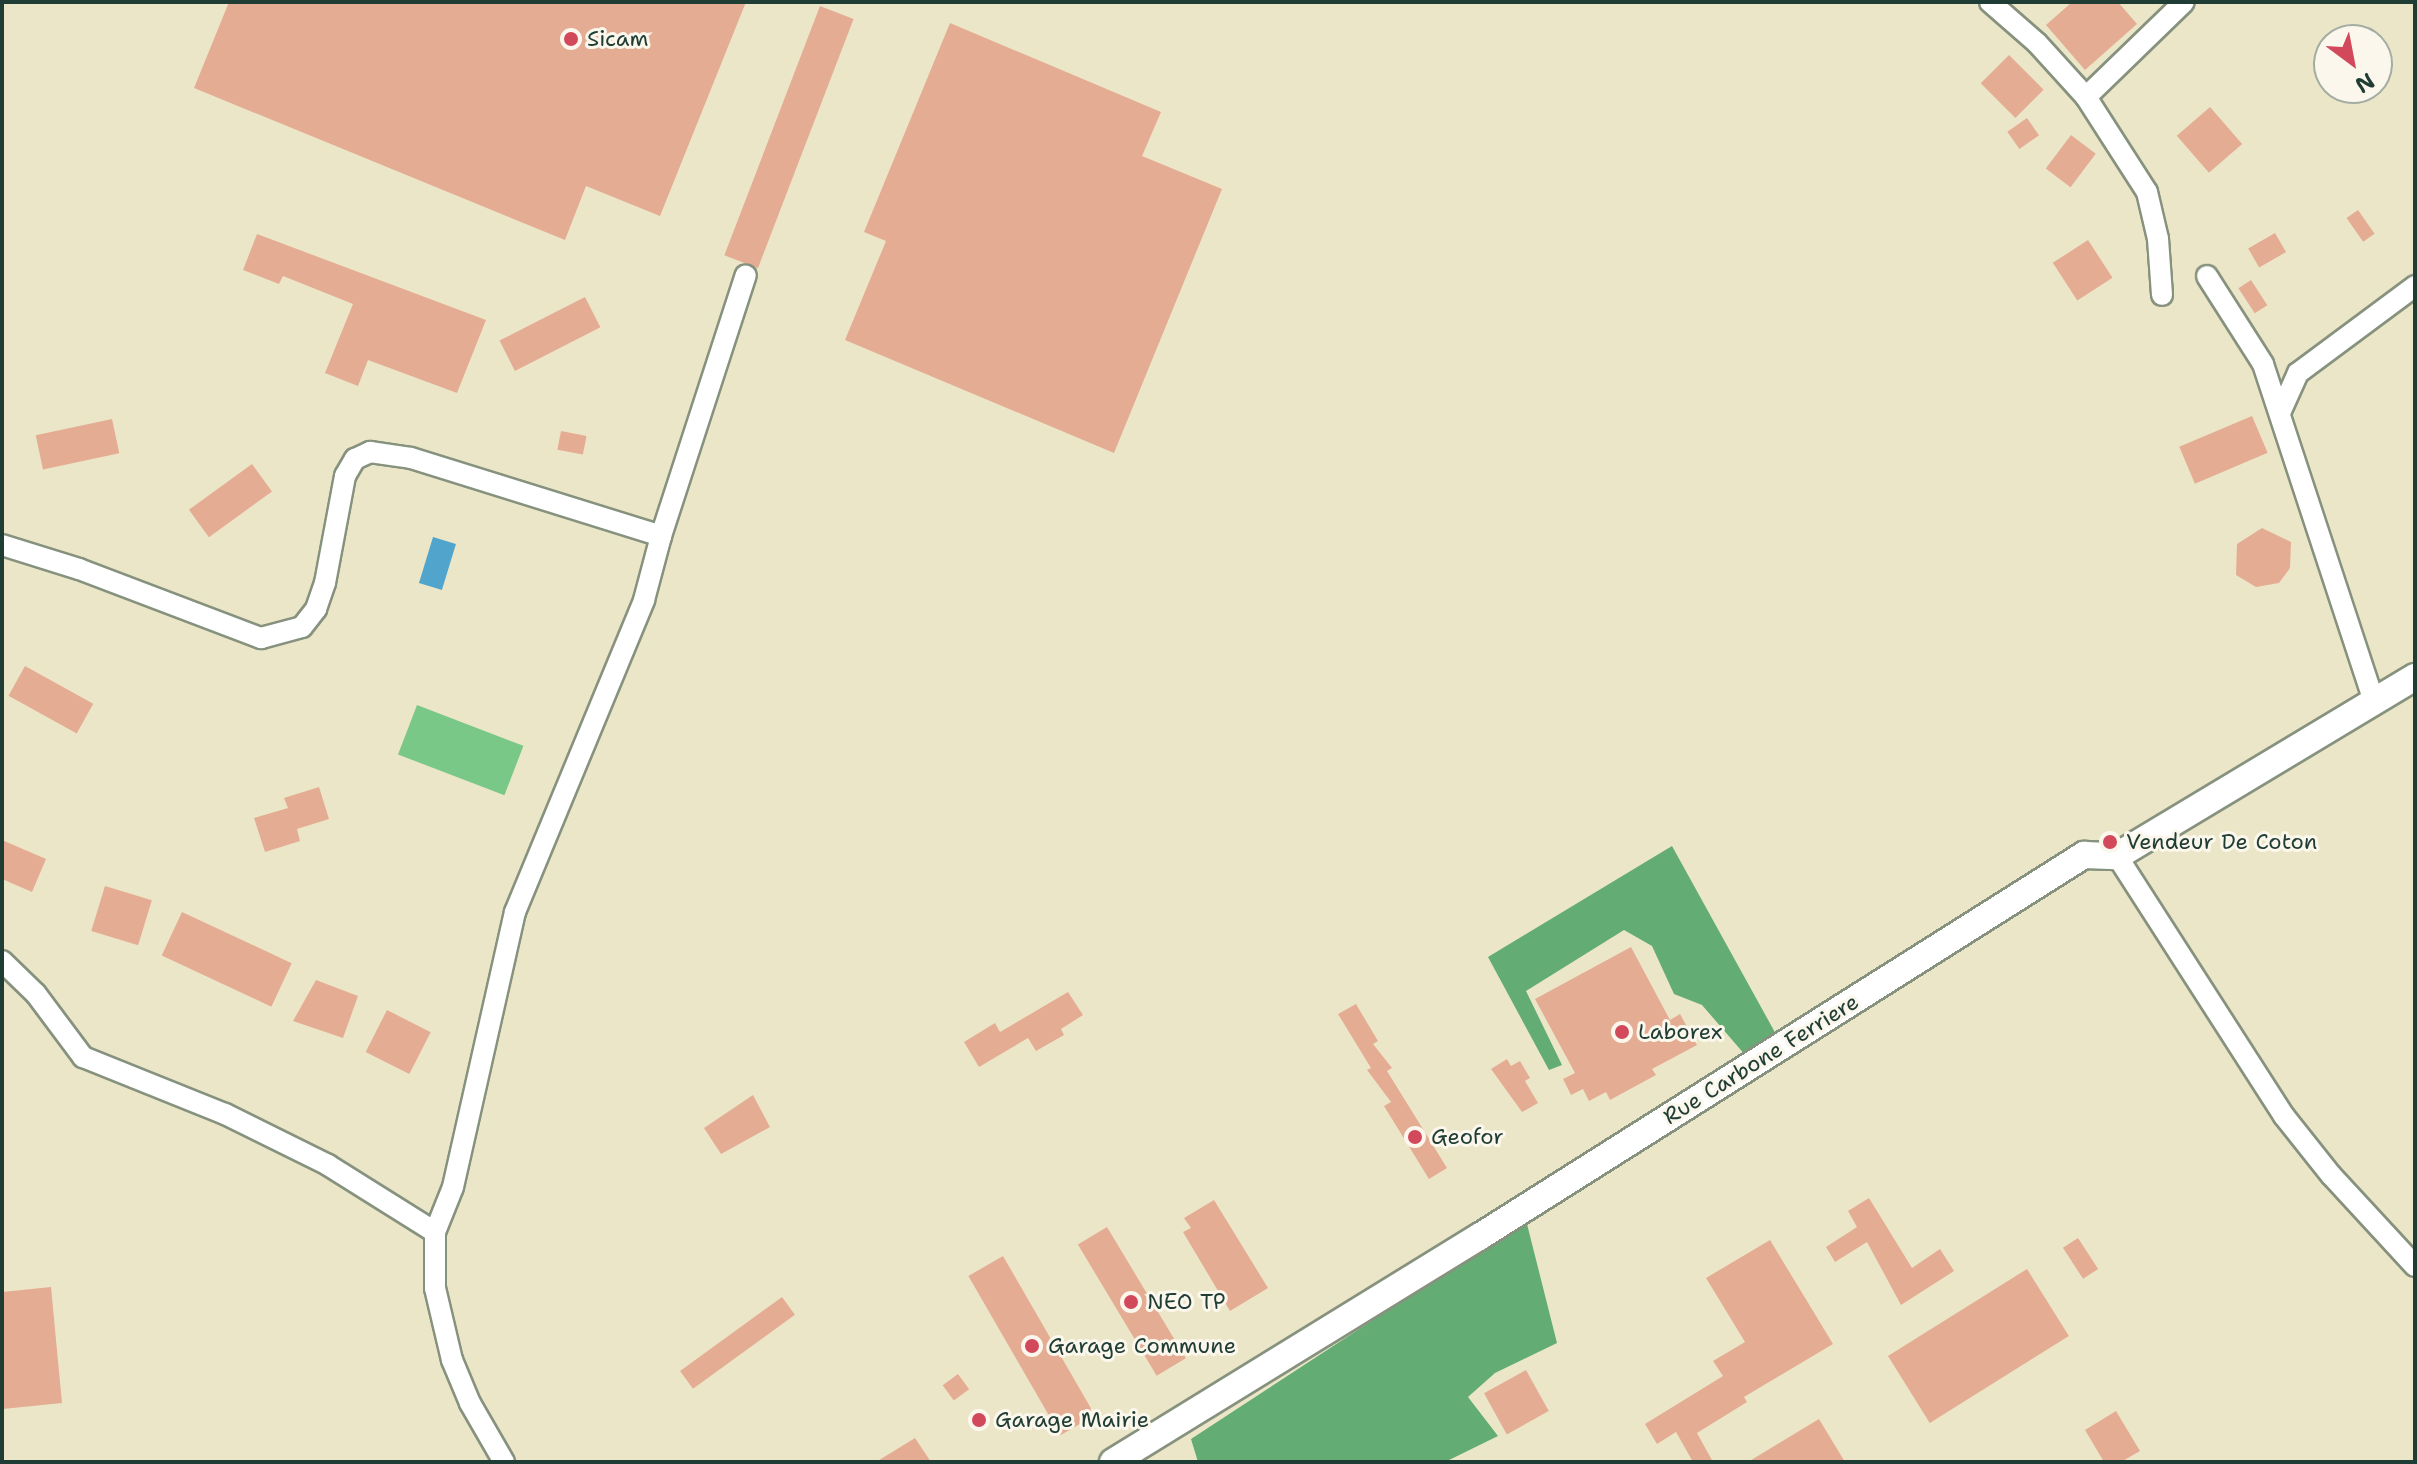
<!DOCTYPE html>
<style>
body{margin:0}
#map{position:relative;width:2417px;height:1464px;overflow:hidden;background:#ece6c8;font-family:"Shantell Sans",sans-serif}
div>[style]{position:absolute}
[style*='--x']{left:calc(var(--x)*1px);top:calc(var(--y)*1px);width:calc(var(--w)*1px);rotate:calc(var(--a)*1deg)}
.green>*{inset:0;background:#7ac888;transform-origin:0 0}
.forest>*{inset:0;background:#63ac74}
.water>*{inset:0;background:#51a5cd;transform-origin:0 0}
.building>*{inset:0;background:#e4ad93;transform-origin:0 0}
.roads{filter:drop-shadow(2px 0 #86927e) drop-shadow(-2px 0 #86927e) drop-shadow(0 2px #86927e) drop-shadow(0 -2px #86927e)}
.minor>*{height:20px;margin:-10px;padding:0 10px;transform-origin:10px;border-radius:10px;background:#fff}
.tertiary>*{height:26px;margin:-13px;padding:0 13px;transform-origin:13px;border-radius:13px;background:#fff}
.dots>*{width:22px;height:22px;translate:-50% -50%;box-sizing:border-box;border:4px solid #fbf7ec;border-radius:50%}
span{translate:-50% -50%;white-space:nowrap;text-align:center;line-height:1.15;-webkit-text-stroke:6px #fbf7ec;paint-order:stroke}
.poi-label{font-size:22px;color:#1f3d34}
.left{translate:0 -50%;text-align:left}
.street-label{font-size:22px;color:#1f3d34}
.frame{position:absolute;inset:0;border:4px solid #1f3d34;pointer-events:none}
.north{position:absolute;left:2313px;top:24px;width:80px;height:80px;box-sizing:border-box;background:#fbf7ec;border:2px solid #a3ada2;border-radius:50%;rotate:148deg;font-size:22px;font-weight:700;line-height:32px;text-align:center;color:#1f3d34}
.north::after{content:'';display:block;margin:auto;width:28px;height:36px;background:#d1495b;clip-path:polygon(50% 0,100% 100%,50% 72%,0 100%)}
</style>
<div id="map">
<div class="green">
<i style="left:417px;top:705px;width:114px;height:53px;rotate:21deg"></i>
</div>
<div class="forest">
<i style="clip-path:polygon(1672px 846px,1777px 1036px,1746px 1056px,1702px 1005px,1674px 994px,1652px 946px,1624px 930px,1526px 991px,1562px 1065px,1549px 1070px,1488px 957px)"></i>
<i style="clip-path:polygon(1526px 1220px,1557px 1343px,1495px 1373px,1468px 1397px,1498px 1436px,1445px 1462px,1198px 1462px,1191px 1439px)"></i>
</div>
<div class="water">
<i style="left:433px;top:537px;width:24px;height:48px;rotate:17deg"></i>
</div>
<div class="building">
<i style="clip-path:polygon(229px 2px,746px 2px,660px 216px,586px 186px,565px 240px,194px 88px)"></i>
<i style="clip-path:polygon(2072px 2px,2118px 2px,2137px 24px,2085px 70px,2046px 25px)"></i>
<i style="left:820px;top:6px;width:36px;height:267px;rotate:21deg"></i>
<i style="clip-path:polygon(950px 23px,1161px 112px,1142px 156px,1222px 189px,1114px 453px,845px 340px,886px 241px,864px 232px)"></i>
<i style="left:2009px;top:55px;width:49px;height:40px;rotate:45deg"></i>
<i style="left:2210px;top:107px;width:49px;height:44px;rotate:49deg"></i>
<i style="left:2027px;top:118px;width:21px;height:24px;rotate:55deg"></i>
<i style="left:2071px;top:135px;width:31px;height:42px;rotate:37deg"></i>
<i style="left:2358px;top:210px;width:29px;height:14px;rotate:55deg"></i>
<i style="left:2275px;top:233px;width:22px;height:31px;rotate:60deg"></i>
<i style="clip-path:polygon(257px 234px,486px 320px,457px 393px,368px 360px,358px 386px,325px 373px,353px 304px,283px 276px,279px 284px,243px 270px)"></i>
<i style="left:2088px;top:240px;width:45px;height:42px;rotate:57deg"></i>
<i style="left:2251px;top:280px;width:30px;height:15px;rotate:57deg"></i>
<i style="left:585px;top:297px;width:34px;height:96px;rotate:63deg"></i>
<i style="left:2252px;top:416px;width:40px;height:79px;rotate:67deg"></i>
<i style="left:112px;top:419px;width:35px;height:78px;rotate:78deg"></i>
<i style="left:561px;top:431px;width:26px;height:19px;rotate:11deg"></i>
<i style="left:252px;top:464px;width:34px;height:78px;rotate:54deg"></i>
<i style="clip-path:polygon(2262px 528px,2291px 542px,2290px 568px,2279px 583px,2256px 587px,2236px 575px,2237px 544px)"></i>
<i style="left:25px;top:666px;width:78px;height:34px;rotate:29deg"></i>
<i style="clip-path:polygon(319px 787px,329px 819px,297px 829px,300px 841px,265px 852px,254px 818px,288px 808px,284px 798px)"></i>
<i style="clip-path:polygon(2px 840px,46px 859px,32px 892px,2px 879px)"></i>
<i style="left:105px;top:886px;width:49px;height:47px;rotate:17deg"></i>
<i style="left:182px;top:912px;width:121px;height:48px;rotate:25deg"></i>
<i style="clip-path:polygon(1631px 947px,1670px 1020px,1680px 1014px,1697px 1045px,1652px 1069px,1656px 1075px,1610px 1100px,1606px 1092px,1589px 1101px,1583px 1089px,1571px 1095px,1563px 1079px,1575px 1073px,1535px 999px)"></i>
<i style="clip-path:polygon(316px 980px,358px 996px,343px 1038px,293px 1021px)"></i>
<i style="clip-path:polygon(1068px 992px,1083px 1015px,1061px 1029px,1064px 1035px,1036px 1051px,1028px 1038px,979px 1067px,964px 1042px,995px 1023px,1000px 1032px)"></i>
<i style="clip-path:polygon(1356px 1004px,1378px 1041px,1373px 1044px,1392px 1068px,1387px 1071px,1447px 1168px,1429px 1179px,1384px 1106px,1391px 1102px,1367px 1070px,1371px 1068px,1338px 1014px)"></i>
<i style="left:387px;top:1010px;width:49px;height:47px;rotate:27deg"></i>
<i style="clip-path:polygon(1507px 1059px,1511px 1066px,1520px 1061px,1530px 1078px,1525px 1081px,1538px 1103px,1522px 1112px,1491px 1069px)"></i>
<i style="clip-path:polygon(753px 1095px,770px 1127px,721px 1154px,704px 1128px)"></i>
<i style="clip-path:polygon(1869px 1198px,1912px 1268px,1940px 1249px,1954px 1271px,1901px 1305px,1867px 1242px,1835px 1262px,1826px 1247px,1857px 1227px,1848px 1211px)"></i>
<i style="clip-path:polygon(1214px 1200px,1268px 1288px,1230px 1311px,1183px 1232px,1191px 1228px,1184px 1218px)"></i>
<i style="left:1107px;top:1227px;width:153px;height:34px;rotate:59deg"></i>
<i style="left:2078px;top:1238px;width:37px;height:18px;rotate:57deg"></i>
<i style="clip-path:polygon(1770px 1240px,1833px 1344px,1744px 1397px,1747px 1402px,1697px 1433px,1713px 1462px,1693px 1462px,1676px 1432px,1657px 1444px,1645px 1424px,1723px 1376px,1713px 1361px,1745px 1342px,1706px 1278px)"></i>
<i style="left:1003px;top:1256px;width:184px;height:40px;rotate:60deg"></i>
<i style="left:2027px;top:1269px;width:79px;height:164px;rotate:58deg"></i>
<i style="clip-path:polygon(51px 1287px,62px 1403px,3px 1409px,2px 1292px)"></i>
<i style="left:782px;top:1297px;width:22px;height:126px;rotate:54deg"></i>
<i style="left:1526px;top:1370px;width:47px;height:48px;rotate:61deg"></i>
<i style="left:958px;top:1374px;width:19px;height:19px;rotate:54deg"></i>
<i style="clip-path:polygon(2116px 1411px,2140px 1451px,2121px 1462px,2104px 1462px,2085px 1430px)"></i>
<i style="clip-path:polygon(1819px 1419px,1845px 1462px,1748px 1462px)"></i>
<i style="clip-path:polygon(915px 1438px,931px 1462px,876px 1462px)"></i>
</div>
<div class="roads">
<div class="minor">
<i style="--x:1990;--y:2;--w:62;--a:41.1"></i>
<i style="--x:2037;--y:43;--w:73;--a:47.8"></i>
<i style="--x:2086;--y:97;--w:113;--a:57.3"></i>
<i style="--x:2147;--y:192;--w:48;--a:76.8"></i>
<i style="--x:2158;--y:239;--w:56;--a:85.9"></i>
<i style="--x:2086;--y:97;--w:136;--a:-44.1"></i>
<i style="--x:2207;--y:276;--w:104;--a:57.5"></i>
<i style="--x:2263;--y:364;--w:356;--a:71.8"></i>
<i style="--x:2280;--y:413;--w:44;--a:-65.8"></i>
<i style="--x:2298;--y:373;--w:146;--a:-36.6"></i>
<i style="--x:2;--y:545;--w:81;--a:17.3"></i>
<i style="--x:79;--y:569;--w:195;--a:20.8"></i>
<i style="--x:261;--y:638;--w:42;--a:-15"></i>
<i style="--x:302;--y:627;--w:23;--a:-52"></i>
<i style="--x:316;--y:609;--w:28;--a:-71"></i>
<i style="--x:325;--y:583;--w:109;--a:-79.4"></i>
<i style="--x:345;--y:476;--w:20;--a:-60"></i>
<i style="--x:355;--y:459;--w:17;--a:-25"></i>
<i style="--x:370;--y:452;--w:41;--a:8.3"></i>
<i style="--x:411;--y:458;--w:262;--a:17.3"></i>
<i style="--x:2117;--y:856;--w:309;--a:57.3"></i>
<i style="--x:2284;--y:1116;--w:75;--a:51.5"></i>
<i style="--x:2331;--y:1175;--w:124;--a:47.3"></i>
<i style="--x:2;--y:961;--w:47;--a:44.1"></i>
<i style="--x:36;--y:994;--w:79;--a:53.3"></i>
<i style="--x:83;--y:1057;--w:153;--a:21.9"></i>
<i style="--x:225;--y:1114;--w:115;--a:26.3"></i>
<i style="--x:328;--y:1165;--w:126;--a:32.1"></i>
<i style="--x:504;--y:1462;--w:68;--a:-120"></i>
<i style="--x:470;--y:1403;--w:47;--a:-112.7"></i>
<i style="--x:452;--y:1360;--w:74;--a:-103.3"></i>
<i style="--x:435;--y:1288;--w:56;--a:-90"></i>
<i style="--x:435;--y:1232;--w:48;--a:-68.2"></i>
<i style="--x:453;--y:1187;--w:282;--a:-77.3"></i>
<i style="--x:515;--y:912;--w:338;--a:-67.5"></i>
<i style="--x:644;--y:600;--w:66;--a:-75.1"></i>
<i style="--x:661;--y:536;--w:274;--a:-72"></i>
</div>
<div class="tertiary">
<i style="--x:1113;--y:1462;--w:430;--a:-31.6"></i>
<i style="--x:1479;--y:1237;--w:716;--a:-32.27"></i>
<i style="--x:2084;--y:855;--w:33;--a:2"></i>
<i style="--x:2117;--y:856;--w:348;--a:-31"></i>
</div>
</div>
<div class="dots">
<i style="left:571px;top:39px;background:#d1495b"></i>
<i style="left:2110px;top:842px;background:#d1495b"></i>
<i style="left:1622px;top:1032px;background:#d1495b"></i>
<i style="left:1415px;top:1137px;background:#d1495b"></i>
<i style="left:1131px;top:1302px;background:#d1495b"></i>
<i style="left:1032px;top:1346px;background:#d1495b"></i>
<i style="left:979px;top:1420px;background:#d1495b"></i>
</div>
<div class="poi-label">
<span class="left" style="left:587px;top:39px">Sicam</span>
<span class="left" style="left:2126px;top:842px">Vendeur De Coton</span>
<span class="left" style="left:1638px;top:1032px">Laborex</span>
<span class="left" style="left:1431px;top:1137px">Geofor</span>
<span class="left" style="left:1147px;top:1302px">NEO TP</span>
<span class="left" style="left:1048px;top:1346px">Garage Commune</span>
<span class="left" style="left:995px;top:1420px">Garage Mairie</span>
</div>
<div class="street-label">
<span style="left:1761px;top:1059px;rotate:-32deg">Rue Carbone Ferriere</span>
</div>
<div class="frame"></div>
<div class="north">N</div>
</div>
